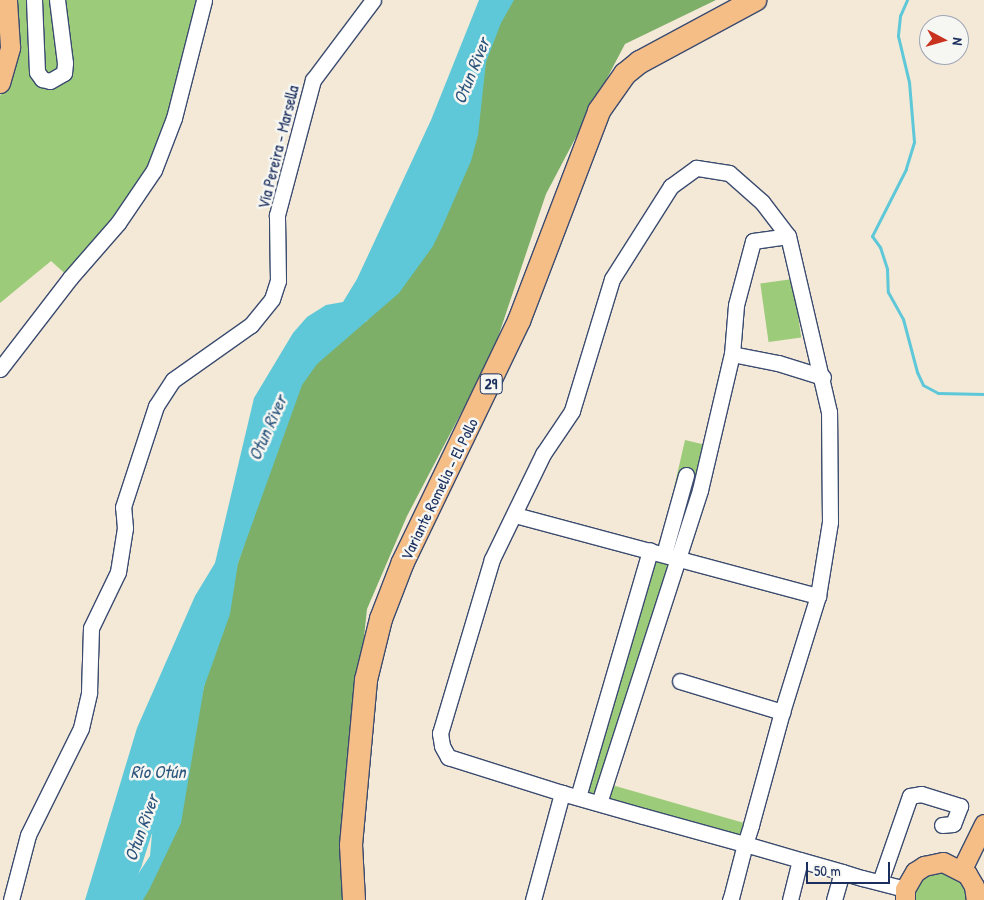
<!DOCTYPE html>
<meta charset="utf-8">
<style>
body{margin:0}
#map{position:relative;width:984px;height:900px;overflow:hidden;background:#f3e9d6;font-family:"Patrick Hand",sans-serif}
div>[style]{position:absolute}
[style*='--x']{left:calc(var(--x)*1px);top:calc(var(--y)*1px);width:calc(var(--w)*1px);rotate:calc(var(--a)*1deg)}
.green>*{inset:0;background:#9ccb79;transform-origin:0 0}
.forest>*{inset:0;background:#7daf69}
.water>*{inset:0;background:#5ec8d9}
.stream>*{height:3px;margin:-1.5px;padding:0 1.5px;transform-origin:1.5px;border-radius:1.5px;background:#5ec8d9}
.river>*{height:20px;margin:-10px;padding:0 10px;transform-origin:10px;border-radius:10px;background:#5ec8d9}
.roads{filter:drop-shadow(1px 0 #3b4b70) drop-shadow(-1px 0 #3b4b70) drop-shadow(0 1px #3b4b70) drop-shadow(0 -1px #3b4b70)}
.minor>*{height:15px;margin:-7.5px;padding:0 7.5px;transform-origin:7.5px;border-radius:7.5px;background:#fff}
.major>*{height:19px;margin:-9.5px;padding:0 9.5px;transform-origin:9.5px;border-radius:9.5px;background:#f6be87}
.highway>*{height:22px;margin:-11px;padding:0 11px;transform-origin:11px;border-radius:11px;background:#f6be87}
span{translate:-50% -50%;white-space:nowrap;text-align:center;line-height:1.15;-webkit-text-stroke:5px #f6f6f2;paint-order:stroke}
.shield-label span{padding:1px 4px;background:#f6f6f2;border:1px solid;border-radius:4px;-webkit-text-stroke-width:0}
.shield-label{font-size:15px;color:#1b2f5e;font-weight:700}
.street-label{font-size:16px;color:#1b2f5e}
.water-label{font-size:18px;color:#2c557d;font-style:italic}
.north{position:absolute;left:919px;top:15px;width:50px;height:50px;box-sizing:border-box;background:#f6f6f2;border:1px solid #9ea6b7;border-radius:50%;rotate:96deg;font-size:14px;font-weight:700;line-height:20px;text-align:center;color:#1b2f5e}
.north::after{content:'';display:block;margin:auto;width:18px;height:22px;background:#c8321e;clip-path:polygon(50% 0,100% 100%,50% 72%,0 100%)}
.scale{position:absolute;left:806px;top:862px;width:84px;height:22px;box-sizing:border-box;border:2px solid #1b2f5e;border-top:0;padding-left:6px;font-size:15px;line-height:18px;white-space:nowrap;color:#1b2f5e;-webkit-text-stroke:4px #f6f6f2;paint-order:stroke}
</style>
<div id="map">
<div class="green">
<i style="clip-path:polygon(12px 0,204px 0,165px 146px,70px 278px,51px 261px,0 303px,0 96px,8px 78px)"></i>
<i style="left:793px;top:279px;width:59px;height:33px;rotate:82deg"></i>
<i style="clip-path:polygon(685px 440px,710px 446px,605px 783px,751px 825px,745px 844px,578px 797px,650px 550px,659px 553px)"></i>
<i style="clip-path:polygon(953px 864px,976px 900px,905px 900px,909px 880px)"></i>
</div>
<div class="forest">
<i style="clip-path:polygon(508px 0,716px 0,625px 44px,546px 194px,493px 352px,407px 516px,367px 609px,350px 768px,352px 900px,132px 900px,173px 812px,187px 740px,202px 695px,220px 616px,245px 542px,260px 471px,314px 349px,367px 321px)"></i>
</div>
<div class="water">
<i style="clip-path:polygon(evenodd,479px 0,514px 0,501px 23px,486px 62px,478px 135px,471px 161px,443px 225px,433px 246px,399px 293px,317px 364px,302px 385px,238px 563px,230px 614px,204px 687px,181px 823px,150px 888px,143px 900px,85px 900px,137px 728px,195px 596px,215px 563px,254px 398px,293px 333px,307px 317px,326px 305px,343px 302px,357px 279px,431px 120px,479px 0,146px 807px,154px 812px,150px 856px,132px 883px,123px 886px,131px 836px,137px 817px,146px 807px)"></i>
</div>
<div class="stream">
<i style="--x:907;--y:0;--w:17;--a:114"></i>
<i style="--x:900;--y:16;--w:20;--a:96"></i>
<i style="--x:898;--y:36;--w:47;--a:76.6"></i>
<i style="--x:909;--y:82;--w:60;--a:85.2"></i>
<i style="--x:914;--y:142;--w:28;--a:107"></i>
<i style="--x:906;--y:169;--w:75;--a:116.9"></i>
<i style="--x:872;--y:236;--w:14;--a:54"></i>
<i style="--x:880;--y:247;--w:23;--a:72"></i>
<i style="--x:887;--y:269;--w:23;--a:88"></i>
<i style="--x:888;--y:292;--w:31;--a:61"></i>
<i style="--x:903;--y:319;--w:55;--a:75.2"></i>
<i style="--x:917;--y:372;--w:14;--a:65"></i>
<i style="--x:923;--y:385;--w:17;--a:28"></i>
<i style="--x:938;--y:393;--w:46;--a:1.2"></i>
</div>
<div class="river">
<i style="--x:116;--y:900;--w:40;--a:-66.6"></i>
<i style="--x:132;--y:863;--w:83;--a:-72.4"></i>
</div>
<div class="roads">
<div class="minor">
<i style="--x:34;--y:0;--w:72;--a:87.6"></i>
<i style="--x:37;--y:72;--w:9;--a:54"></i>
<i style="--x:42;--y:79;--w:8;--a:14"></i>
<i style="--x:50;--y:81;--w:16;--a:-30"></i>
<i style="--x:64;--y:73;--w:10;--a:-84"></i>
<i style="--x:65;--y:63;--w:64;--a:-97.2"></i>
<i style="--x:732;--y:354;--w:47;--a:11.1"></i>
<i style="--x:778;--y:363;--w:47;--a:17.3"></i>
<i style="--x:0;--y:369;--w:115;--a:-52.4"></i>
<i style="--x:70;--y:278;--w:73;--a:-48.9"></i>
<i style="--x:118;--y:223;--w:64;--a:-55.8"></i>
<i style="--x:154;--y:170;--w:56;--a:-69"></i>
<i style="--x:174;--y:118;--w:122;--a:-75.7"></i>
<i style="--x:515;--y:515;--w:314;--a:15"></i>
<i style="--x:664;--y:554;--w:82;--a:-74.4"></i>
<i style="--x:680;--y:681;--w:107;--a:16.9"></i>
<i style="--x:578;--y:797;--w:257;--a:-73.7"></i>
<i style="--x:599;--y:803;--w:329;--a:-72.1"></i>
<i style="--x:700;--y:490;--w:140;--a:-76.8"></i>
<i style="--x:732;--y:354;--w:49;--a:-85.3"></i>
<i style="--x:736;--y:305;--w:66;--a:-75.1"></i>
<i style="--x:753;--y:241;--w:35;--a:-8"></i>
<i style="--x:880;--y:882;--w:91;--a:-70.8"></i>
<i style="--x:910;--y:796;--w:11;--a:-10"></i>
<i style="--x:921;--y:794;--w:41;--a:17.1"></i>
<i style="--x:960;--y:806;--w:19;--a:111"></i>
<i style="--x:953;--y:824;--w:11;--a:175"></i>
<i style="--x:11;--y:900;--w:67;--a:-75.3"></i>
<i style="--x:28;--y:835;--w:119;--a:-63.6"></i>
<i style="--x:81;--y:728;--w:37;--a:-77"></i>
<i style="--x:89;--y:692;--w:64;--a:-88.2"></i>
<i style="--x:91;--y:628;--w:62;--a:-64.3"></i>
<i style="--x:118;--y:572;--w:45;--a:-81"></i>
<i style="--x:125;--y:528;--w:21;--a:-95"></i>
<i style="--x:123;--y:507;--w:106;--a:-71.9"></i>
<i style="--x:156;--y:406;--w:31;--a:-57"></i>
<i style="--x:173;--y:380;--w:95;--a:-35.2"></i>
<i style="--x:251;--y:325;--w:33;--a:-51"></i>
<i style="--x:272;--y:299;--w:19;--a:-72"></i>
<i style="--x:278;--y:281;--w:66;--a:-90.9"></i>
<i style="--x:277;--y:215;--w:140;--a:-75.1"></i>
<i style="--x:313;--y:80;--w:100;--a:-53.1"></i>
<i style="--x:533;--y:900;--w:111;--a:-74.8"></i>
<i style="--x:730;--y:900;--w:2;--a:-63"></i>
<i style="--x:731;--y:898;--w:56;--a:-75.5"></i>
<i style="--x:745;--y:844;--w:20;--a:-72"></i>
<i style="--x:751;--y:825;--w:117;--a:-74.7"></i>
<i style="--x:782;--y:712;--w:121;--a:-72.8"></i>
<i style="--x:818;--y:596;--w:75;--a:-80.8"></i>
<i style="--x:830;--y:522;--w:110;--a:-90.5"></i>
<i style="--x:829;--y:412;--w:181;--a:-103.1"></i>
<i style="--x:788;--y:236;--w:43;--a:-127.4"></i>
<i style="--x:762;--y:202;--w:44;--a:-138.7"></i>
<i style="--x:729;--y:173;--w:33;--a:-171"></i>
<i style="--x:696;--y:168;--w:31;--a:144"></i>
<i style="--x:671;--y:186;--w:110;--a:122.4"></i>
<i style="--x:612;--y:279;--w:138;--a:106.9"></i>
<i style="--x:572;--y:411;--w:52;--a:124"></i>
<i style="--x:543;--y:454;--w:117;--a:115.9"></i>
<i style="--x:492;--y:559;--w:182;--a:106.6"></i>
<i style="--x:440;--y:733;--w:13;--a:81"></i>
<i style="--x:442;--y:746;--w:13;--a:61"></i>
<i style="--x:448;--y:757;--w:120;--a:17.5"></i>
<i style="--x:562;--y:793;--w:84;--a:15.9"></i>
<i style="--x:643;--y:816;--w:106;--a:15.4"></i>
<i style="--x:745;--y:844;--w:57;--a:16.2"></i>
<i style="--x:800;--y:860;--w:44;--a:15.9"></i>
<i style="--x:842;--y:872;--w:21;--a:17"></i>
<i style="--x:862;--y:878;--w:44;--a:14.3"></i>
<i style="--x:790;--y:900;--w:41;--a:-76"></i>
<i style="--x:834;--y:900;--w:29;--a:-74"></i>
</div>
<div class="major">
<i style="--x:0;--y:83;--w:37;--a:-74"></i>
<i style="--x:10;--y:47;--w:47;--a:-93.7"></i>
<i style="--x:962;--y:869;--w:50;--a:-63.9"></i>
<i style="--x:905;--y:900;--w:11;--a:-90"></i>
<i style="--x:905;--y:889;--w:20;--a:-60"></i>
<i style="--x:915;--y:872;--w:11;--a:-34"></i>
<i style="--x:924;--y:866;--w:19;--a:-12"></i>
<i style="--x:943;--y:862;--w:27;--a:27"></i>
<i style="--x:967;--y:874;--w:14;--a:60"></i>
<i style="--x:974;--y:886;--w:14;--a:82"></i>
</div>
<div class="highway">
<i style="--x:354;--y:900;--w:55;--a:-93.1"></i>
<i style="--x:351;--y:845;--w:166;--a:-84.8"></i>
<i style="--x:366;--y:680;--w:63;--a:-76.2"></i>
<i style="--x:381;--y:619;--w:61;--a:-68.9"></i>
<i style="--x:403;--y:562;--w:267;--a:-64.3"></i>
<i style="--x:519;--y:321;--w:225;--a:-69.1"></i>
<i style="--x:599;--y:111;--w:45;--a:-54.9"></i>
<i style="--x:625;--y:74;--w:19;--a:-39"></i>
<i style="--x:640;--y:62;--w:131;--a:-28.3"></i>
</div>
</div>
<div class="shield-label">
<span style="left:491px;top:384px">29</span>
</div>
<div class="street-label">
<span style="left:278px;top:147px;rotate:-76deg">Vía Pereira - Marsella</span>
<span style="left:439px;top:489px;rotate:-64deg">Variante Romelia - El Pollo</span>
</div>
<div class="water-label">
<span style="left:472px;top:71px;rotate:-68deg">Otun River</span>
<span style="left:268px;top:428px;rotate:-66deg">Otun River</span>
<span style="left:158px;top:772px">Río Otún</span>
<span style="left:142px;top:828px;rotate:-70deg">Otun River</span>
</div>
<div class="north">N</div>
<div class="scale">50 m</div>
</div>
